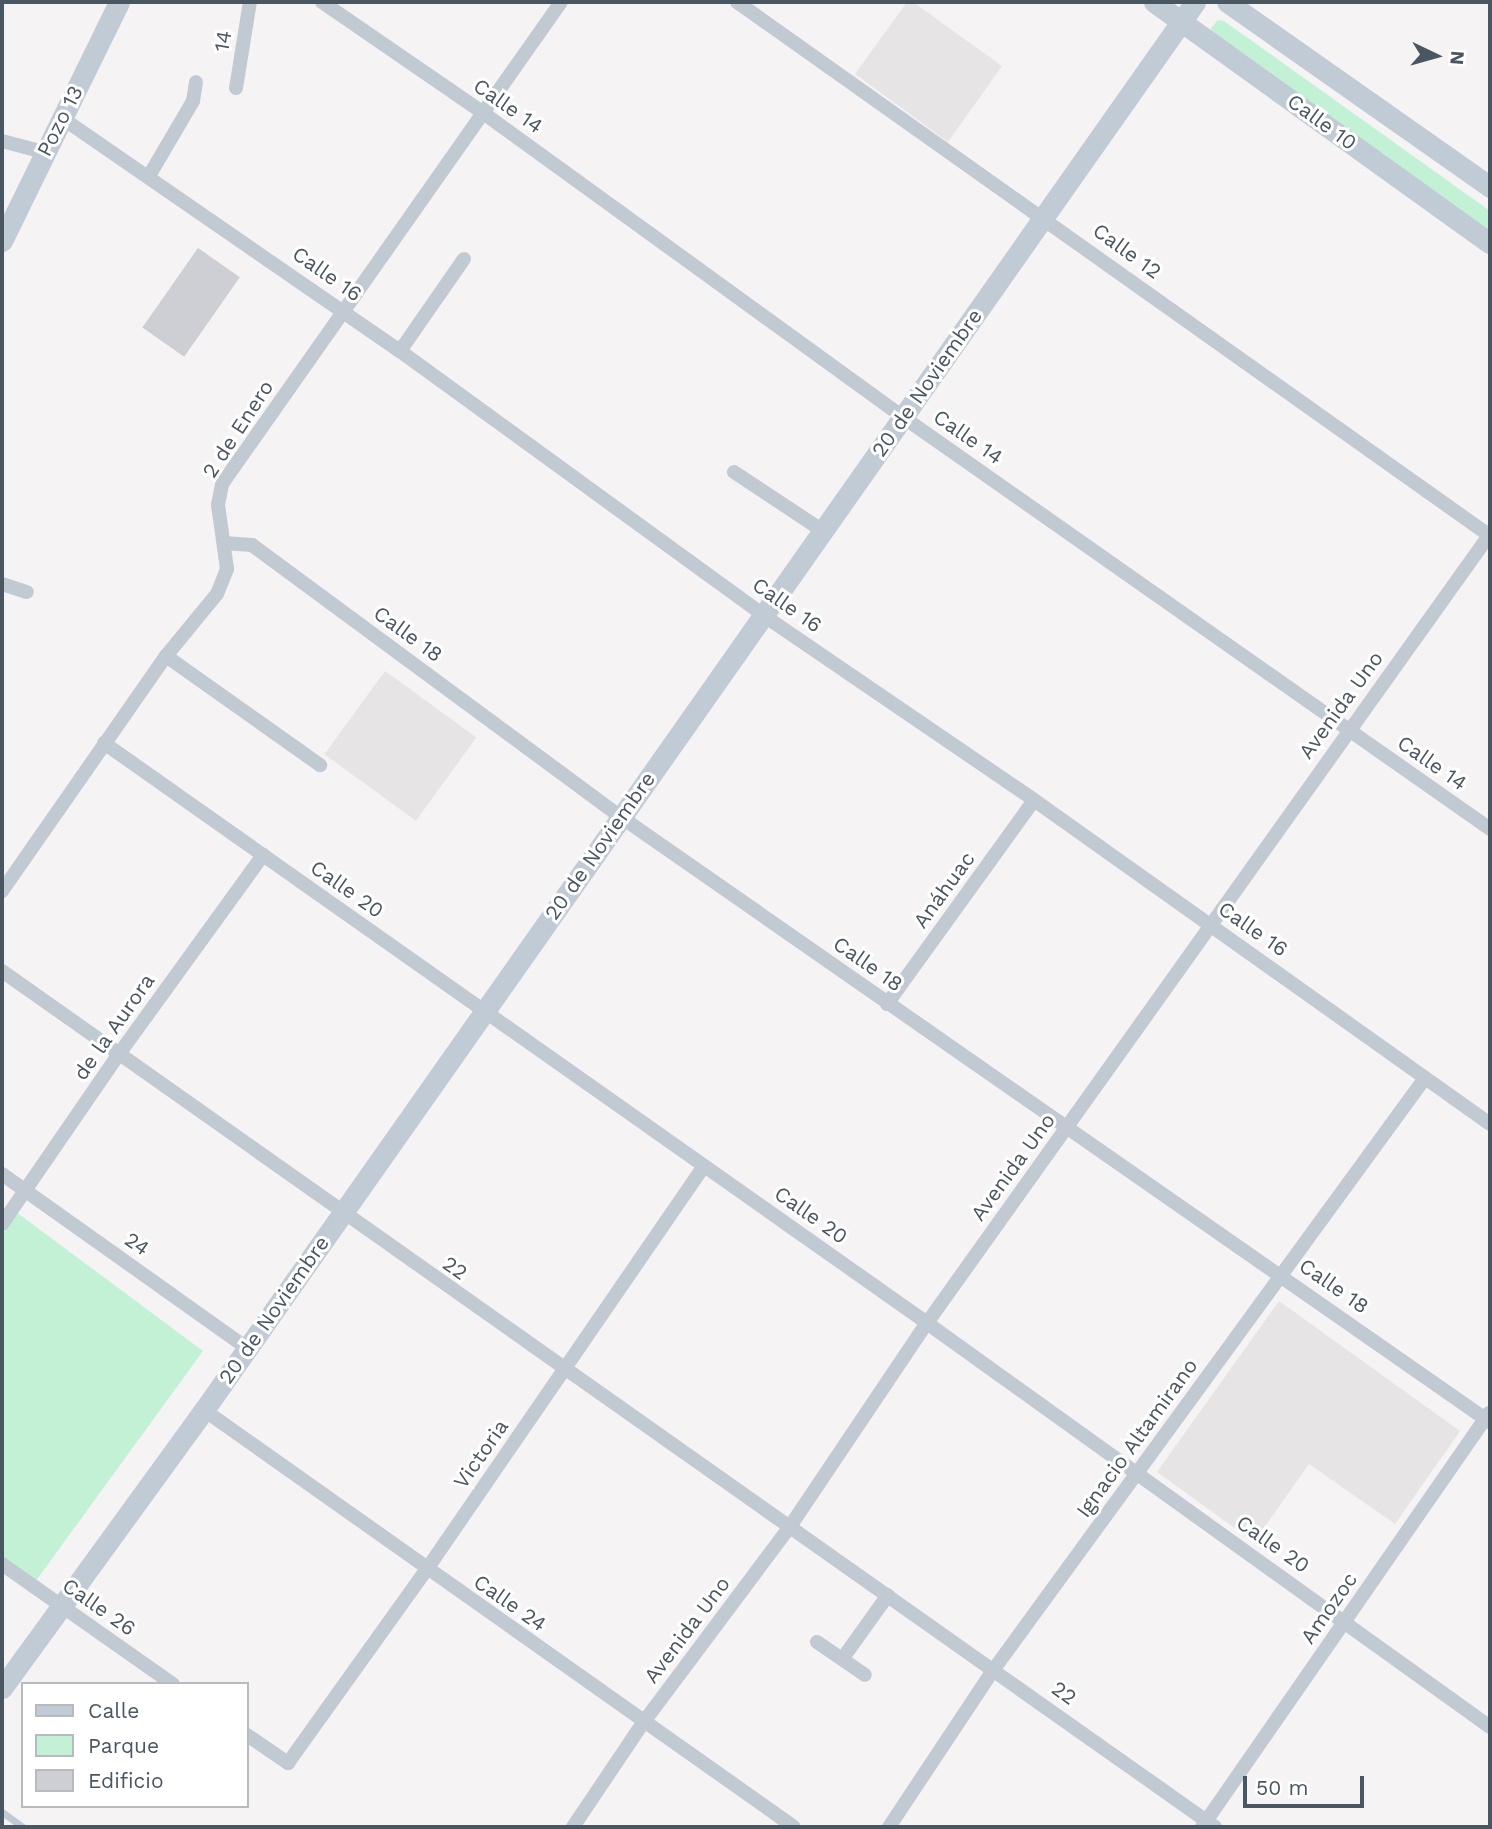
<!DOCTYPE html>
<meta charset="utf-8">
<style>
body{margin:0}
#map{position:relative;width:1492px;height:1829px;overflow:hidden;background:#f5f3f3;font-family:"Work Sans",sans-serif}
div>[style]{position:absolute}
[style*='--x']{left:calc(var(--x)*1px);top:calc(var(--y)*1px);width:calc(var(--w)*1px);rotate:calc(var(--a)*1deg)}
.education>*{inset:0;background:#e6e4e5;transform-origin:0 0}
.green>*{inset:0;background:#c3f1d5}
.building>*{inset:0;background:#cdcfd5;transform-origin:0 0}
.lane>*{height:7px;margin:-3.5px;padding:0 3.5px;transform-origin:3.5px;border-radius:3.5px;background:#c1cad2}
.street>*{height:14px;margin:-7px;padding:0 7px;transform-origin:7px;border-radius:7px;background:#c1cad2}
.secondary>*{height:21px;margin:-10.5px;padding:0 10.5px;transform-origin:10.5px;border-radius:10.5px;background:#c1cbd6}
span{translate:-50% -50%;white-space:nowrap;text-align:center;line-height:1.15;-webkit-text-stroke:6px #fff;paint-order:stroke}
.street-label{font-size:21px;color:#4a5661}
.frame{position:absolute;inset:0;border:4px solid #4a5661;pointer-events:none}
.legend{position:absolute;left:21px;top:1682px;width:228px;height:126px;box-sizing:border-box;background:#fff;border:2px solid #b7bbc0;margin:0;padding:9px 12px;list-style:none;font-size:21px;color:#4a5661}
.legend li{display:flex;align-items:center;gap:14px;height:35px}
.legend b{width:35px;border:2px solid #b7bbc0}
.north{position:absolute;left:1401px;top:21px;width:70px;height:70px;-webkit-text-stroke:5px #fff;paint-order:stroke;rotate:95deg;font-size:19px;font-weight:700;line-height:28px;text-align:center;color:#4a5661}
.north::after{content:'';display:block;margin:auto;width:24px;height:32px;background:#4a5661;clip-path:polygon(50% 0,100% 100%,50% 72%,0 100%)}
.scale{position:absolute;left:1243px;top:1776px;width:121px;height:32px;box-sizing:border-box;border:4px solid #4a5661;border-top:0;padding-left:9px;font-size:21px;line-height:24px;white-space:nowrap;color:#4a5661;-webkit-text-stroke:5px #fff;paint-order:stroke}
</style>
<div id="map">
<div class="education">
<i style="clip-path:polygon(907px 2px,913px 2px,1002px 66px,948px 142px,855px 74px)"></i>
<i style="left:385px;top:671px;width:113px;height:103px;rotate:36deg"></i>
<i style="clip-path:polygon(1279px 1301px,1460px 1431px,1395px 1524px,1309px 1464px,1254px 1542px,1157px 1472px)"></i>
</div>
<div class="green">
<i style="clip-path:polygon(1218px 20px,1224px 21px,1490px 211px,1490px 233px,1212px 34px,1211px 28px)"></i>
<i style="clip-path:polygon(16px 1212px,203px 1351px,35px 1582px,2px 1559px,2px 1236px)"></i>
</div>
<div class="building">
<i style="left:198px;top:248px;width:51px;height:97px;rotate:35deg"></i>
</div>
<div class="lane">
<i style="--x:2;--y:1812;--w:26;--a:36"></i>
</div>
<div class="street">
<i style="--x:322;--y:2;--w:194;--a:34.5"></i>
<i style="--x:482;--y:112;--w:520;--a:35.92"></i>
<i style="--x:903;--y:417;--w:717;--a:35.06"></i>
<i style="--x:737;--y:2;--w:923;--a:35.34"></i>
<i style="--x:236;--y:88;--w:87;--a:-80.8"></i>
<i style="--x:62;--y:118;--w:411;--a:34.6"></i>
<i style="--x:400;--y:351;--w:449;--a:36"></i>
<i style="--x:763;--y:615;--w:328;--a:34.3"></i>
<i style="--x:1034;--y:800;--w:559;--a:35.39"></i>
<i style="--x:2;--y:141;--w:43;--a:14.7"></i>
<i style="--x:149;--y:176;--w:87;--a:-59.6"></i>
<i style="--x:193;--y:101;--w:19;--a:-81"></i>
<i style="--x:400;--y:351;--w:112;--a:-55.2"></i>
<i style="--x:734;--y:472;--w:107;--a:33.5"></i>
<i style="--x:224;--y:543;--w:28;--a:4"></i>
<i style="--x:252;--y:545;--w:458;--a:36.4"></i>
<i style="--x:621;--y:817;--w:1059;--a:34.85"></i>
<i style="--x:2;--y:584;--w:26;--a:18"></i>
<i style="--x:166;--y:656;--w:189;--a:35.3"></i>
<i style="--x:104;--y:743;--w:1007;--a:35.17"></i>
<i style="--x:927;--y:1323;--w:693;--a:35.66"></i>
<i style="--x:2;--y:891;--w:287;--a:-55.1"></i>
<i style="--x:166;--y:656;--w:80;--a:-50.6"></i>
<i style="--x:217;--y:594;--w:27;--a:-68"></i>
<i style="--x:227;--y:569;--w:65;--a:-98"></i>
<i style="--x:218;--y:505;--w:21;--a:-79"></i>
<i style="--x:222;--y:484;--w:589;--a:-54.88"></i>
<i style="--x:2;--y:971;--w:1485;--a:35.21"></i>
<i style="--x:887;--y:1004;--w:251;--a:-54.2"></i>
<i style="--x:2;--y:1174;--w:301;--a:35.4"></i>
<i style="--x:2;--y:1224;--w:206;--a:-55.5"></i>
<i style="--x:119;--y:1054;--w:246;--a:-54.1"></i>
<i style="--x:204;--y:1410;--w:722;--a:35.25"></i>
<i style="--x:2;--y:1564;--w:209;--a:35.1"></i>
<i style="--x:817;--y:1642;--w:58;--a:34.5"></i>
<i style="--x:843;--y:1658;--w:77;--a:-54.5"></i>
<i style="--x:247;--y:1735;--w:50;--a:34.3"></i>
<i style="--x:288;--y:1763;--w:239;--a:-54.4"></i>
<i style="--x:427;--y:1569;--w:489;--a:-55.5"></i>
<i style="--x:573;--y:1827;--w:125;--a:-56.1"></i>
<i style="--x:643;--y:1723;--w:244;--a:-53.2"></i>
<i style="--x:789;--y:1528;--w:247;--a:-56.1"></i>
<i style="--x:927;--y:1323;--w:969;--a:-54.49"></i>
<i style="--x:889;--y:1827;--w:190;--a:-56.4"></i>
<i style="--x:994;--y:1669;--w:731;--a:-53.9"></i>
<i style="--x:1202;--y:1827;--w:504;--a:-55.27"></i>
</div>
<div class="secondary">
<i style="--x:1154;--y:2;--w:413;--a:35.7"></i>
<i style="--x:1227;--y:2;--w:322;--a:35.1"></i>
<i style="--x:2;--y:241;--w:266;--a:-63.9"></i>
<i style="--x:2;--y:1688;--w:344;--a:-54"></i>
<i style="--x:204;--y:1410;--w:1722;--a:-54.86"></i>
</div>
<div class="street-label">
<span style="left:223px;top:41px;rotate:-81deg">14</span>
<span style="left:508px;top:106px;rotate:35deg">Calle 14</span>
<span style="left:60px;top:121px;rotate:-63deg">Pozo 13</span>
<span style="left:1322px;top:122px;rotate:36deg">Calle 10</span>
<span style="left:1127px;top:251px;rotate:36deg">Calle 12</span>
<span style="left:327px;top:274px;rotate:35deg">Calle 16</span>
<span style="left:927px;top:383px;rotate:-55deg">20 de Noviembre</span>
<span style="left:238px;top:429px;rotate:-57deg">2 de Enero</span>
<span style="left:968px;top:437px;rotate:35deg">Calle 14</span>
<span style="left:787px;top:605px;rotate:35deg">Calle 16</span>
<span style="left:408px;top:634px;rotate:36deg">Calle 18</span>
<span style="left:1341px;top:705px;rotate:-54deg">Avenida Uno</span>
<span style="left:1432px;top:763px;rotate:35deg">Calle 14</span>
<span style="left:600px;top:846px;rotate:-55deg">20 de Noviembre</span>
<span style="left:347px;top:889px;rotate:35deg">Calle 20</span>
<span style="left:944px;top:890px;rotate:-54deg">Anáhuac</span>
<span style="left:1253px;top:929px;rotate:35deg">Calle 16</span>
<span style="left:868px;top:964px;rotate:35deg">Calle 18</span>
<span style="left:114px;top:1027px;rotate:-55deg">de la Aurora</span>
<span style="left:1013px;top:1167px;rotate:-54deg">Avenida Uno</span>
<span style="left:811px;top:1215px;rotate:35deg">Calle 20</span>
<span style="left:137px;top:1244px;rotate:35deg">24</span>
<span style="left:455px;top:1268px;rotate:35deg">22</span>
<span style="left:1334px;top:1286px;rotate:35deg">Calle 18</span>
<span style="left:274px;top:1310px;rotate:-55deg">20 de Noviembre</span>
<span style="left:1137px;top:1438px;rotate:-54deg">Ignacio Altamirano</span>
<span style="left:481px;top:1454px;rotate:-55deg">Victoria</span>
<span style="left:1273px;top:1544px;rotate:35deg">Calle 20</span>
<span style="left:510px;top:1603px;rotate:35deg">Calle 24</span>
<span style="left:99px;top:1607px;rotate:35deg">Calle 26</span>
<span style="left:1329px;top:1608px;rotate:-55deg">Amozoc</span>
<span style="left:687px;top:1630px;rotate:-53deg">Avenida Uno</span>
<span style="left:1064px;top:1693px;rotate:36deg">22</span>
</div>
<div class="frame"></div>
<ul class="legend">
<li><b style="height:9px;background:#c1cbd6"></b>Calle</li>
<li><b style="height:19px;background:#c3f1d5"></b>Parque</li>
<li><b style="height:19px;background:#cdcfd5"></b>Edificio</li>
</ul>
<div class="north">N</div>
<div class="scale">50 m</div>
</div>
